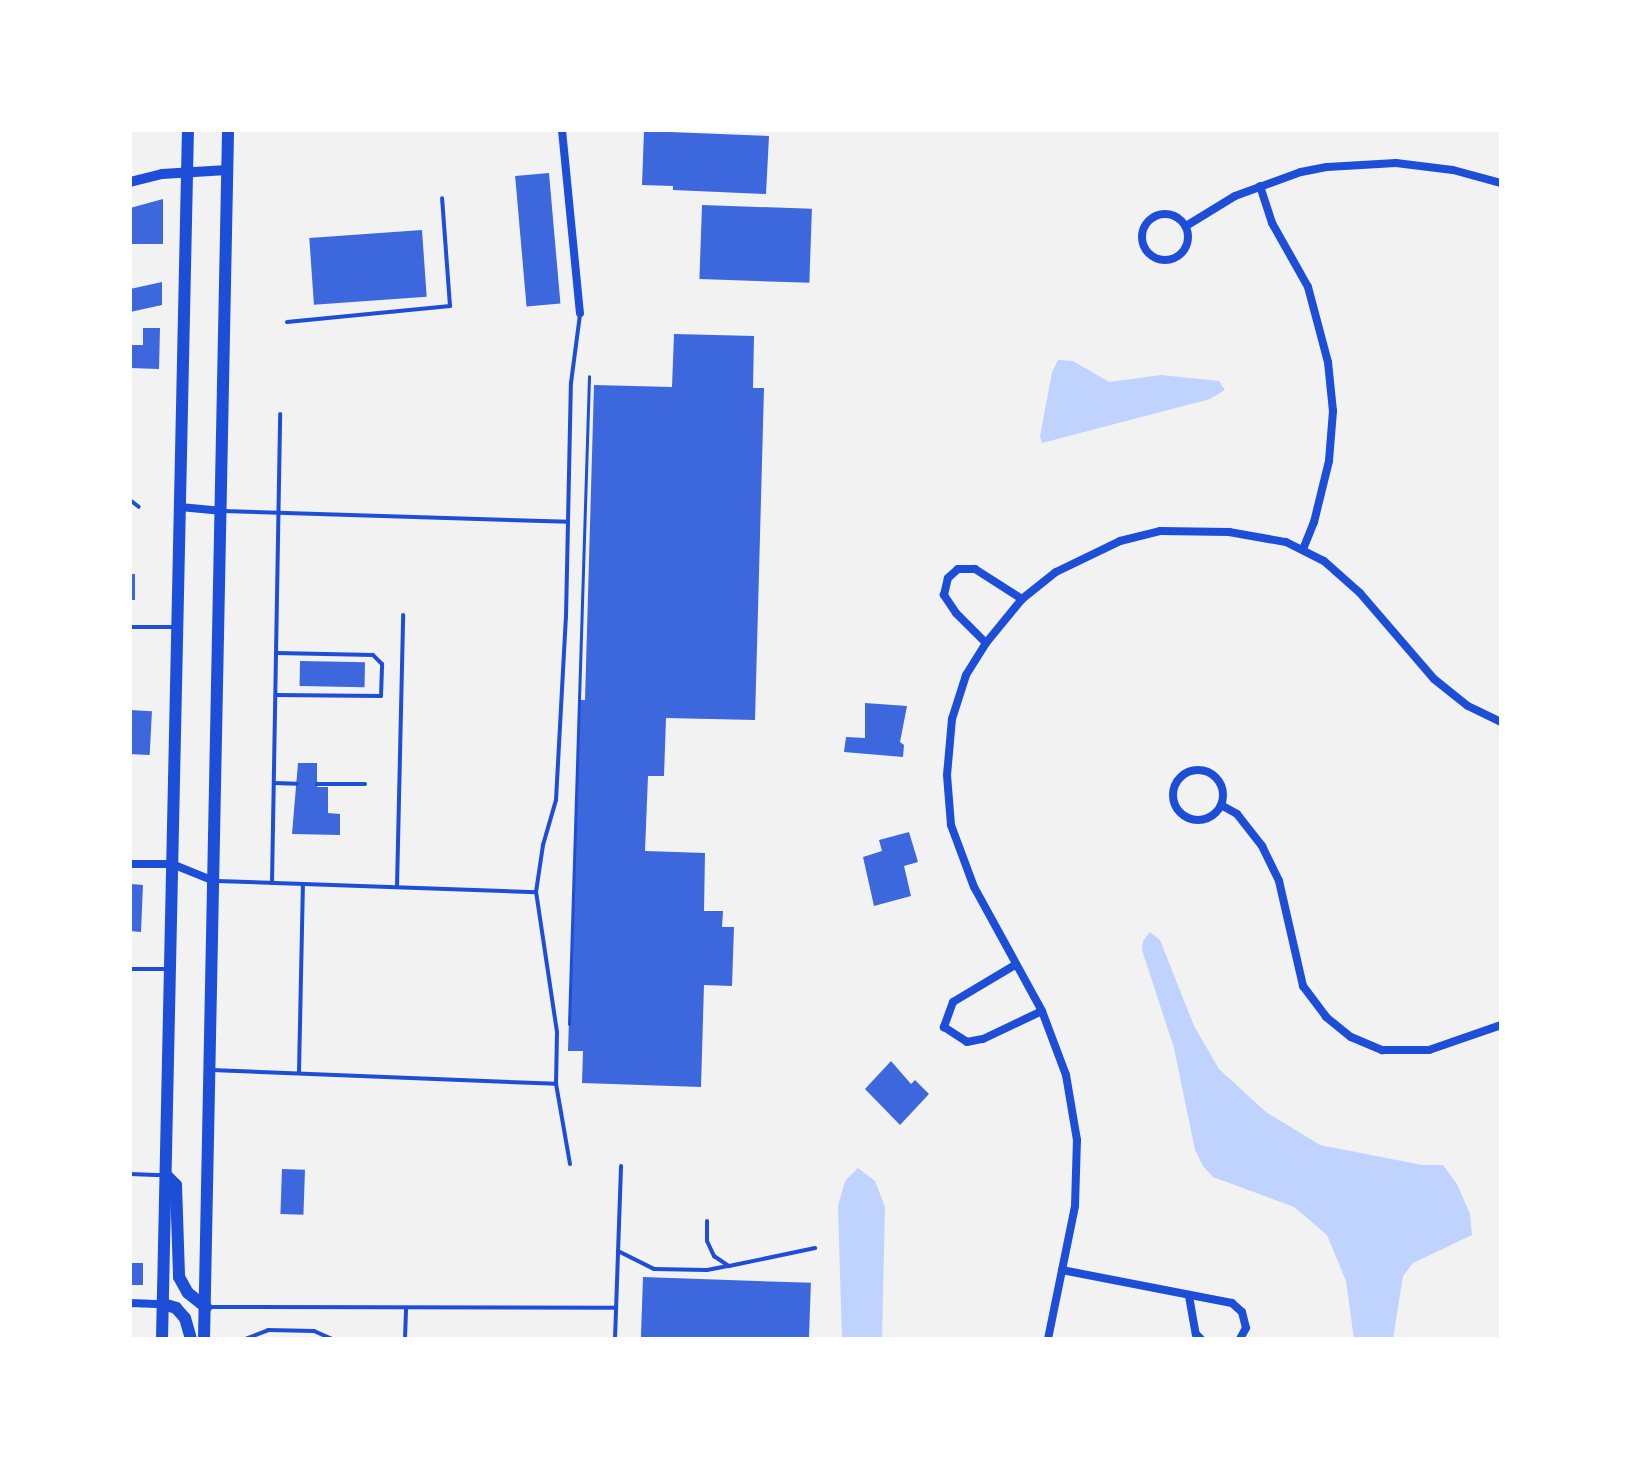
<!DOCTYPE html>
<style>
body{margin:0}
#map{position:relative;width:1631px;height:1469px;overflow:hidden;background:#f2f2f2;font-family:"Varela Round",sans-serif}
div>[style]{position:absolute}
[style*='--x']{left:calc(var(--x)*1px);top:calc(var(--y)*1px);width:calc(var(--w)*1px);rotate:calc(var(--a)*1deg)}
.water>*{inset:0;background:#bfd3fe}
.building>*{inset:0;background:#3d67dc;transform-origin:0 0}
.path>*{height:3px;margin:-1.5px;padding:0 1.5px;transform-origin:1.5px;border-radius:1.5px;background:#1d4ed8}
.service>*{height:4px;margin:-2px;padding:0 2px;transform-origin:2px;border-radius:2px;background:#1d4ed8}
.minor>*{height:8px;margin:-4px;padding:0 4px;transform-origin:4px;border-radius:4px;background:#1d4ed8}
.minor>.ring{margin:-4px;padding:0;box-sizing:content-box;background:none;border:8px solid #1d4ed8;border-radius:50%}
.tertiary>*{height:10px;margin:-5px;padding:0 5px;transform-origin:5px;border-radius:5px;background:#1d4ed8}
.trunk>*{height:12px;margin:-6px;padding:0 6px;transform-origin:6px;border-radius:6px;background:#1d4ed8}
span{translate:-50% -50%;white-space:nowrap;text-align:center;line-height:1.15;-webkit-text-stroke:7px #fff;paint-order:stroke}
.frame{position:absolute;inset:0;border:132px solid #fff;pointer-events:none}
</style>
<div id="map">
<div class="water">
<i style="clip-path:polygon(1058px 360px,1073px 361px,1109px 382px,1161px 375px,1219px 381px,1225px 390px,1210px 399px,1042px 443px,1040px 436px,1052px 372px)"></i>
<i style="clip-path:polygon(1150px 932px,1160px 940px,1194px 1026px,1219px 1069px,1266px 1112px,1320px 1145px,1422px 1165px,1443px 1165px,1457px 1184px,1470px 1214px,1472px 1235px,1413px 1263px,1403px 1276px,1393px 1339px,1354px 1339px,1346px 1281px,1327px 1235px,1294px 1207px,1213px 1177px,1203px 1166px,1195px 1150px,1174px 1048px,1142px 950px,1143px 941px)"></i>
<i style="clip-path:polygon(858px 1168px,875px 1181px,885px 1207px,882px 1339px,842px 1339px,838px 1206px,845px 1181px)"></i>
</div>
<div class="building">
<i style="clip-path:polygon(644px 131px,769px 136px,766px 194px,673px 190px,673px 186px,642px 185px)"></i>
<i style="left:549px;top:173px;width:131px;height:34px;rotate:85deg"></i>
<i style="clip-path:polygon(163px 199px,163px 244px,130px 244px,130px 208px)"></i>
<i style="left:702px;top:205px;width:110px;height:74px;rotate:2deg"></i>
<i style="left:422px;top:230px;width:67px;height:113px;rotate:86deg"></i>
<i style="clip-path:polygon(162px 282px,162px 305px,130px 312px,130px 289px)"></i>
<i style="clip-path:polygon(143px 328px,160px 328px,159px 369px,130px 368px,130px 345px,143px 345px)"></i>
<i style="clip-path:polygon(674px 334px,754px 336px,753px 388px,764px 388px,755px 720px,666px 718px,664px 776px,648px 776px,645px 851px,705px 853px,704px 911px,723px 911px,722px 927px,734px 927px,732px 986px,704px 985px,701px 1087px,582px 1083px,583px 1051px,568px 1051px,579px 700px,585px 700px,594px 385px,672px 387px)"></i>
<i style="left:130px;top:574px;width:5px;height:26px"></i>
<i style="left:300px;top:661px;width:65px;height:25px;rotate:1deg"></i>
<i style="clip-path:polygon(865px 703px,907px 706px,900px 742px,904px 745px,903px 757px,844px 752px,846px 737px,865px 738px)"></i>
<i style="left:130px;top:710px;width:22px;height:44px;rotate:3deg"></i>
<i style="clip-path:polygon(298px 763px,317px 763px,317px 787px,328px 787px,328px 813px,340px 814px,340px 835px,292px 834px)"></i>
<i style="clip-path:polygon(909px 832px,918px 862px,904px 866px,911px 896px,874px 906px,863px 857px,882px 851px,879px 840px)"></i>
<i style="clip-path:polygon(130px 884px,143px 885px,141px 932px,130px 931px)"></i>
<i style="clip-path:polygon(891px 1061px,911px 1084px,915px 1080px,929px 1094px,900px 1125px,865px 1089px)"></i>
<i style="left:282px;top:1169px;width:23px;height:45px;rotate:2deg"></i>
<i style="left:130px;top:1263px;width:13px;height:22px"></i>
<i style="left:643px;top:1277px;width:168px;height:62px;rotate:2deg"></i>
</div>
<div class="path">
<i style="--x:569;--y:1024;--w:648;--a:-88.23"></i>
</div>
<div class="service">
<i style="--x:287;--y:322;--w:164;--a:-5.6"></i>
<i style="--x:450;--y:306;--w:108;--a:-94.2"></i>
<i style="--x:130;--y:500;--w:11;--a:38"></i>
<i style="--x:223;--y:511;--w:345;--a:1.8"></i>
<i style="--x:130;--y:627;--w:45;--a:0"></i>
<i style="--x:276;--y:695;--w:105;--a:0.5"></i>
<i style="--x:381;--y:696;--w:32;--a:-88"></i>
<i style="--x:382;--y:664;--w:13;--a:-135"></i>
<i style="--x:373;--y:655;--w:96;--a:-178.8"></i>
<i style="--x:274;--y:783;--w:23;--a:2"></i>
<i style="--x:317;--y:784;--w:48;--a:0"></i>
<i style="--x:217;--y:881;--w:319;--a:2"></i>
<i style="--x:272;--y:883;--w:469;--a:-89"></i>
<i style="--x:397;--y:887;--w:272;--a:-88.7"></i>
<i style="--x:130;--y:969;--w:38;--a:0"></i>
<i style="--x:211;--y:1070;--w:345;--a:2.3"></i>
<i style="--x:299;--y:1072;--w:188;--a:-88.8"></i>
<i style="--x:570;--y:1164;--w:81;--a:-99.9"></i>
<i style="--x:556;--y:1084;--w:52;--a:-88.9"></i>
<i style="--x:557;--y:1032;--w:142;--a:-98.5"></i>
<i style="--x:536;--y:892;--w:48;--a:-81.5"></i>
<i style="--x:543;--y:845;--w:47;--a:-73.9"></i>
<i style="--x:556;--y:800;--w:183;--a:-86.9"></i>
<i style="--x:566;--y:617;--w:234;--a:-88.8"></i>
<i style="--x:571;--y:383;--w:69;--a:-82.5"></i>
<i style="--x:130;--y:1174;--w:33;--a:2"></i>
<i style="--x:707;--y:1221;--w:20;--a:90"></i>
<i style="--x:707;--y:1241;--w:17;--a:65"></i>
<i style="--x:714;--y:1256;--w:18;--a:34"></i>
<i style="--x:729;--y:1266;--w:88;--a:-11.8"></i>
<i style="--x:618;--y:1251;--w:40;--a:26.6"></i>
<i style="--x:654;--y:1269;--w:53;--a:1.1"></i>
<i style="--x:707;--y:1270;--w:20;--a:-11"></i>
<i style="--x:208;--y:1307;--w:408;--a:0.1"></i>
<i style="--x:245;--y:1339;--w:25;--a:-21"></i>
<i style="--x:268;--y:1330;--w:46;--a:1.2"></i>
<i style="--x:314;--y:1331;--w:20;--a:24"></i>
<i style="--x:405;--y:1339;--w:31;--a:-88"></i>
<i style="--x:615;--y:1339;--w:173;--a:-88"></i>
</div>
<div class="minor">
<i style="--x:562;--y:130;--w:184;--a:84.4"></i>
<i style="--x:1260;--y:186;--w:39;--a:72"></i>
<i style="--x:1272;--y:223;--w:73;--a:60.6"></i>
<i style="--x:1308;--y:287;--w:78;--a:75.1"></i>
<i style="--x:1328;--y:362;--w:49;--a:84.2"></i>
<i style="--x:1333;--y:411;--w:50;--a:94.6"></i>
<i style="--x:1329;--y:461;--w:63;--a:103.8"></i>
<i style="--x:1314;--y:522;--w:29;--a:112"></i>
<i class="ring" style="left:1142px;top:214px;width:38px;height:38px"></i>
<i style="--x:1186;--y:226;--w:57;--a:-31.5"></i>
<i style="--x:1235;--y:196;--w:70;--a:-20"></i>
<i style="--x:1301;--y:172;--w:26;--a:-11"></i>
<i style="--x:1327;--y:167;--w:69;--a:-3.3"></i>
<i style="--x:1396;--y:163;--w:57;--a:7"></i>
<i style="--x:1453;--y:170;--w:50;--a:15.2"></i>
<i style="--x:180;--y:507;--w:43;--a:5.3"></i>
<i style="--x:986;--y:643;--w:42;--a:-135"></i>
<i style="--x:956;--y:613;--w:22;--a:-124"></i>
<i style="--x:944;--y:595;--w:17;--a:-77"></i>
<i style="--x:948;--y:578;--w:13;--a:-42"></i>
<i style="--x:958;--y:569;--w:17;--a:0"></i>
<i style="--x:975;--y:569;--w:56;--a:32.6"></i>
<i class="ring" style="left:1173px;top:770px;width:42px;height:42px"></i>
<i style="--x:1221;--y:805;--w:18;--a:29"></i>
<i style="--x:1237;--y:814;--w:41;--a:52"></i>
<i style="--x:1262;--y:846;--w:39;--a:64"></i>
<i style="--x:1279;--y:881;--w:108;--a:77.1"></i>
<i style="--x:1303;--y:986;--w:39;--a:53"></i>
<i style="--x:1326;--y:1017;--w:32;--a:39"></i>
<i style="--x:1351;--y:1037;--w:34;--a:23"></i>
<i style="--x:1382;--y:1050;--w:47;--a:0"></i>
<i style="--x:1429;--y:1050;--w:76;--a:-19.1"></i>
<i style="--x:130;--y:864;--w:42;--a:0"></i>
<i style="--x:172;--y:864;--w:45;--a:22"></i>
<i style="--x:1015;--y:965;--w:72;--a:149.2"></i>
<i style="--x:953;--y:1002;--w:27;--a:110"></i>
<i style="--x:944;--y:1027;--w:27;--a:33"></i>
<i style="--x:967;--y:1042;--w:16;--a:-11"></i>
<i style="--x:983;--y:1039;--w:65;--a:-25.4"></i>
<i style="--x:1062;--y:1270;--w:173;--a:11"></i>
<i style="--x:1232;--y:1303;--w:13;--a:42"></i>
<i style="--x:1242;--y:1312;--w:16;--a:76"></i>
<i style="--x:1246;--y:1328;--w:13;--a:119"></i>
<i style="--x:1189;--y:1296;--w:39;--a:80"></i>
<i style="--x:1196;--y:1334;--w:7;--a:45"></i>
<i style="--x:130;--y:1303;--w:33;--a:2"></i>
<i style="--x:1048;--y:1339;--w:136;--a:-78.5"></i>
<i style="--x:1075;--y:1206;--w:66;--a:-88.3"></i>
<i style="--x:1077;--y:1140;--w:66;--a:-99.6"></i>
<i style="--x:1066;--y:1075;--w:68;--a:-110.6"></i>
<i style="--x:1042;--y:1011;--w:141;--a:-118.7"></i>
<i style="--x:974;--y:887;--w:66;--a:-110.4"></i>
<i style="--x:951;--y:825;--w:50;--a:-94.6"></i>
<i style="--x:947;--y:775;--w:56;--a:-84.9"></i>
<i style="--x:952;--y:719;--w:46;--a:-72.3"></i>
<i style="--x:966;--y:675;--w:38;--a:-58"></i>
<i style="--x:986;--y:643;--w:57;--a:-50.7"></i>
<i style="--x:1022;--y:599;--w:43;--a:-38.5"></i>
<i style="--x:1056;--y:572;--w:71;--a:-25.8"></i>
<i style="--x:1120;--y:541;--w:41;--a:-14"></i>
<i style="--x:1160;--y:531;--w:69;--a:0.8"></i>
<i style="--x:1229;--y:532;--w:58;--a:10"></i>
<i style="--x:1286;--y:542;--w:42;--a:26.6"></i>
<i style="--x:1324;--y:561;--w:48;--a:41.6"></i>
<i style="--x:1360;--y:593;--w:113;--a:49.3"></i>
<i style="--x:1434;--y:679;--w:43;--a:38.5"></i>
<i style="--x:1468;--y:706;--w:37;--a:26"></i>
</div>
<div class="tertiary">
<i style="--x:130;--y:182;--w:33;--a:-14"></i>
<i style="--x:162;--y:174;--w:65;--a:-3.5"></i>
</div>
<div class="trunk">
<i style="--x:166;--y:1175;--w:14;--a:45"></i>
<i style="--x:176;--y:1185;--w:92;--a:88.1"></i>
<i style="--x:179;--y:1277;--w:18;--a:61"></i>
<i style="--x:188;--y:1293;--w:23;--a:38"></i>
<i style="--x:163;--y:1304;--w:14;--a:17"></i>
<i style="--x:176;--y:1308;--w:13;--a:48"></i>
<i style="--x:185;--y:1318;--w:22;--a:74"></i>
<i style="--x:162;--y:1339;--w:1209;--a:-88.77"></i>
<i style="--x:204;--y:1339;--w:1209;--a:-88.86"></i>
</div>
<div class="frame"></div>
</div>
